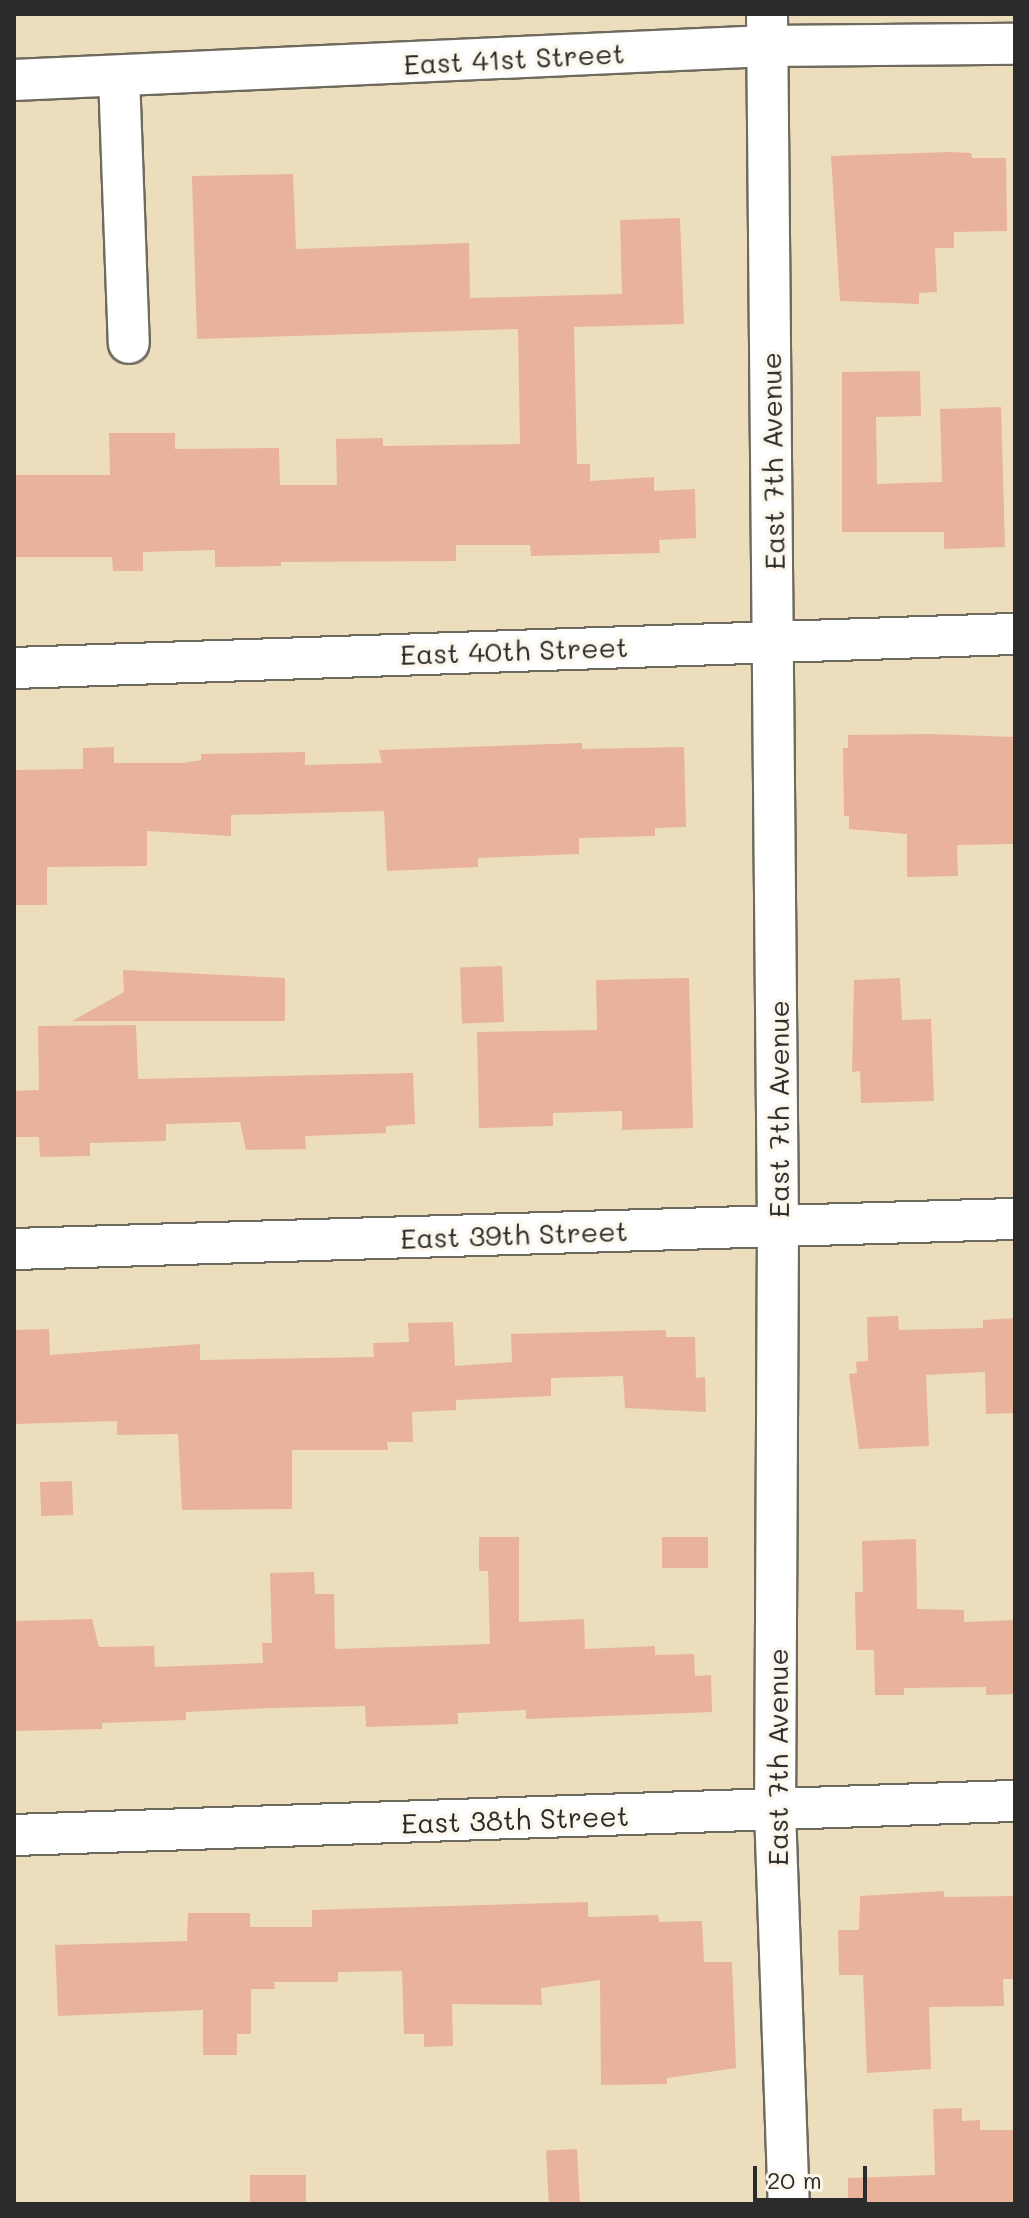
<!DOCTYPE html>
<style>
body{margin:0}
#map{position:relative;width:1029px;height:2218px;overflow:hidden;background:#ecdebc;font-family:Mali,sans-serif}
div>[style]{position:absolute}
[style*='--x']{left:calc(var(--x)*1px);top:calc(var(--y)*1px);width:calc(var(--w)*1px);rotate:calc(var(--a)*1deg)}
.building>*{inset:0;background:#e8b39a;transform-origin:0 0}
.roads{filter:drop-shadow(2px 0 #6f6a5e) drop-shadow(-2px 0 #6f6a5e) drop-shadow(0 2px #6f6a5e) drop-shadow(0 -2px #6f6a5e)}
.minor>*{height:40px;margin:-20px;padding:0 20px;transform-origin:20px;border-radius:20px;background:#fff}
span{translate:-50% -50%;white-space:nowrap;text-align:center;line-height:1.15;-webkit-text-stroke:7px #fbf7ec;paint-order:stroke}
.street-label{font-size:28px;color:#2b2b2b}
.frame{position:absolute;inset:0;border:16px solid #2b2b2b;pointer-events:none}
.scale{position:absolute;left:753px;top:2166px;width:114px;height:36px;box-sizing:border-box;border:4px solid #2b2b2b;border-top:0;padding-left:10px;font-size:24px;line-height:28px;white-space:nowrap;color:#2b2b2b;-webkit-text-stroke:6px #fbf7ec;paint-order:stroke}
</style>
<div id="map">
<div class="building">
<i style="clip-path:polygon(949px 152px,971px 153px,972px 158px,1006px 158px,1007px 231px,954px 232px,954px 248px,935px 248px,937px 292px,919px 293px,919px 304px,840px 301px,831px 156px)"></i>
<i style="clip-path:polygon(293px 174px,296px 249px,469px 243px,470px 298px,622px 294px,620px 220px,680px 218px,684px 324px,574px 327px,577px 464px,590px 464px,590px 481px,654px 477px,654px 491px,695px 489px,696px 538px,659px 540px,660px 553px,531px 556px,530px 545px,456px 545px,456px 561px,281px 562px,281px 566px,215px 567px,215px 550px,143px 552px,143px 571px,113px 571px,112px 557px,14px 557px,14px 475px,110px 475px,109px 433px,175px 433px,175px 449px,279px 448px,280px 485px,337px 485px,336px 439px,383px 438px,383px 446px,520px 444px,518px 329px,197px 339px,192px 176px)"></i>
<i style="clip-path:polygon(920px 371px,921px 416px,876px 417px,877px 484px,942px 482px,940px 409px,1001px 407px,1005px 547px,944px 549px,944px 532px,842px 532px,842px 372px)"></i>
<i style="clip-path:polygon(931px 734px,1015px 737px,1015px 844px,957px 845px,958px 876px,907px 877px,907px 834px,849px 829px,849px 816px,844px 816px,843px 748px,848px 748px,848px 735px)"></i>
<i style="clip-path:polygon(582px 743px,582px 749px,684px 747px,686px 827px,655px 828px,655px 836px,579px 838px,579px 854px,478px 858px,478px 867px,387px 871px,384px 811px,231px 815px,231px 836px,147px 831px,147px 866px,47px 867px,47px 905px,14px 905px,14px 770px,83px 769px,83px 748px,114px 747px,114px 763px,182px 763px,201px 760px,201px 754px,305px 752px,305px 765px,382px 763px,379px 750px)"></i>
<i style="left:502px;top:966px;width:56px;height:42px;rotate:88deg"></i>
<i style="clip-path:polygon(123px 970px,285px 978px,285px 1021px,72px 1021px,124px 992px)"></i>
<i style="clip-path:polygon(689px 978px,693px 1128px,622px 1130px,622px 1111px,553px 1113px,553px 1126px,479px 1128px,477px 1032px,597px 1030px,596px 980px)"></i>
<i style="clip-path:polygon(900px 978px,902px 1020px,931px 1019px,934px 1101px,861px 1103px,860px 1071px,852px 1072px,854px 980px)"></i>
<i style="clip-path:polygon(136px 1025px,138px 1079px,413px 1073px,415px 1124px,386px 1126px,386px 1133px,305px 1136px,306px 1149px,246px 1150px,240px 1122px,166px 1124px,166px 1141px,90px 1143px,90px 1156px,40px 1157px,39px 1137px,14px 1137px,14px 1091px,39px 1090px,38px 1026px)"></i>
<i style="clip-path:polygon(898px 1316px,899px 1330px,983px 1328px,983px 1320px,1015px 1318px,1015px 1413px,986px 1414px,985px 1372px,926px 1375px,929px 1446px,859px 1449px,849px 1374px,857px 1373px,856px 1362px,868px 1361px,867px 1317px)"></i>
<i style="clip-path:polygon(453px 1322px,455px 1366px,512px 1362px,511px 1334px,666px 1330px,666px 1337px,695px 1337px,696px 1378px,705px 1377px,706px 1412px,625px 1408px,623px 1376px,551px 1378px,551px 1396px,456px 1400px,456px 1410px,412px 1412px,413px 1442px,387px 1442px,388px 1450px,292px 1450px,292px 1509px,182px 1510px,178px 1434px,117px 1435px,117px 1421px,14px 1424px,14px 1330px,49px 1329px,50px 1355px,200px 1344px,200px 1360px,374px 1357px,373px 1343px,409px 1342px,408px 1323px)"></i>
<i style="left:72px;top:1481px;width:34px;height:32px;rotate:88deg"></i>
<i style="clip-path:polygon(479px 1537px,519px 1537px,519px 1622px,584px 1619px,585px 1649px,655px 1646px,655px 1655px,694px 1654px,695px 1676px,711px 1675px,712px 1712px,526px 1719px,526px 1710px,458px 1713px,458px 1724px,366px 1727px,365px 1706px,269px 1708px,186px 1712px,186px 1720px,102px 1723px,102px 1729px,14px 1731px,14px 1621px,92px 1619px,99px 1647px,154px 1646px,155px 1667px,263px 1663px,262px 1643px,272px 1643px,270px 1573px,314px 1572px,315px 1594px,334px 1594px,335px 1649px,490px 1644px,488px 1571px,479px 1571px)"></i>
<i style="left:662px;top:1537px;width:46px;height:31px"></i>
<i style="clip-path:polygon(916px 1539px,917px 1609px,964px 1610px,964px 1622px,1015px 1620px,1015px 1694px,986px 1695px,986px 1687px,904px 1688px,904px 1695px,875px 1695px,874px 1650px,856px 1650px,855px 1592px,863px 1592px,862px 1541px)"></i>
<i style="clip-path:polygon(944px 1891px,944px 1897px,1015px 1896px,1015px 1979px,1003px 1979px,1004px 2006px,929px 2007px,931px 2069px,867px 2073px,863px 1975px,839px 1975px,838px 1930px,859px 1930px,860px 1896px)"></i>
<i style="clip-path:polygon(588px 1902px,588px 1917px,658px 1915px,659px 1922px,702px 1921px,704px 1962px,732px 1962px,736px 2068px,667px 2078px,667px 2084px,601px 2085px,600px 1980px,541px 1988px,542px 2005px,452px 2004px,453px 2046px,424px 2047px,424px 2034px,404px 2034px,402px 1971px,338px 1972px,338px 1982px,274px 1982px,275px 1989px,251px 1989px,251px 2034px,237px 2034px,237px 2055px,203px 2055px,203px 2010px,58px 2016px,55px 1945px,187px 1941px,188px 1913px,250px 1913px,250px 1927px,312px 1927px,312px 1910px)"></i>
<i style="clip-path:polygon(962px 2108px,962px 2121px,980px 2120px,980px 2130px,1015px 2130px,1015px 2204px,848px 2204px,848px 2178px,935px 2175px,933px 2109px)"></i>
<i style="left:577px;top:2149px;width:55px;height:31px;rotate:87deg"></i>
<i style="left:250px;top:2175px;width:56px;height:29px"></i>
</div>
<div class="roads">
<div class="minor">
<i style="--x:767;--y:14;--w:1212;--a:89.48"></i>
<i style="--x:778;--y:1226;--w:584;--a:90.29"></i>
<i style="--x:775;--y:1810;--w:394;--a:88"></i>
<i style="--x:119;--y:76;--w:267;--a:87.9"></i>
<i style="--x:14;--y:80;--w:754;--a:-2.59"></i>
<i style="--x:767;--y:46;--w:248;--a:-0.5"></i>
<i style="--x:14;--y:668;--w:1002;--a:-1.95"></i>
<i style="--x:14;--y:1249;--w:1001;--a:-1.72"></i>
<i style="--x:14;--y:1835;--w:1002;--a:-1.95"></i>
</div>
</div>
<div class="street-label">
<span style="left:514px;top:58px;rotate:-3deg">East 41st Street</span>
<span style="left:772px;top:461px;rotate:-91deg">East 7th Avenue</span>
<span style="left:514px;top:650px;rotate:-2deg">East 40th Street</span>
<span style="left:778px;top:1109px;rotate:-90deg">East 7th Avenue</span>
<span style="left:514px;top:1234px;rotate:-2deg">East 39th Street</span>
<span style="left:777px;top:1757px;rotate:-90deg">East 7th Avenue</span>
<span style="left:515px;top:1819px;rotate:-2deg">East 38th Street</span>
</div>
<div class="frame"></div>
<div class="scale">20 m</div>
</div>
